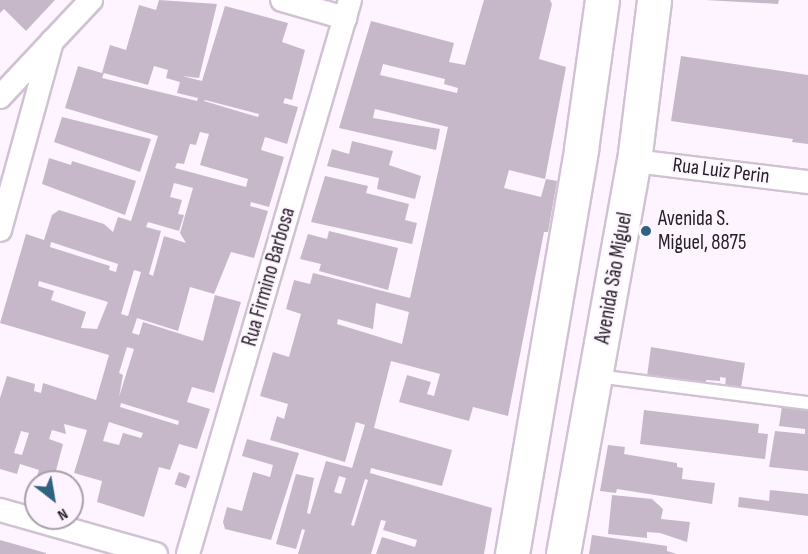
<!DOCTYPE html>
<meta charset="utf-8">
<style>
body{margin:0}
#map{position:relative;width:808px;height:554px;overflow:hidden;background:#fdf4ff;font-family:"Sofia Sans Condensed",sans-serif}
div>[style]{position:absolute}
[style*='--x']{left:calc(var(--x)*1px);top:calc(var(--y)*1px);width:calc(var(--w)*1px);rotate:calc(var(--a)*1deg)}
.building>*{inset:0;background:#c6b8c9;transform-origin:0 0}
.roads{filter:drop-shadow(2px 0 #d0c2d3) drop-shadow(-2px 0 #d0c2d3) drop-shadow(0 2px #d0c2d3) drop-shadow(0 -2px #d0c2d3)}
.lane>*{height:12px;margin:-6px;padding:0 6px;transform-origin:6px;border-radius:6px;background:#fff}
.street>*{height:22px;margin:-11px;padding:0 11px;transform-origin:11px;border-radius:11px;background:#fff}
.primary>*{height:33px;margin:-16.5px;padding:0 16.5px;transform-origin:16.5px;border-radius:16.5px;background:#fff}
.dots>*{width:16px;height:16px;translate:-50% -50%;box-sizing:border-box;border:3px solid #fdf4ff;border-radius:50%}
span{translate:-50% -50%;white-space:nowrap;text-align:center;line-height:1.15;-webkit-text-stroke:4.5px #fdf4ff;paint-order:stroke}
.street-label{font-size:21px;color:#262127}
.poi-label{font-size:21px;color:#262127}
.left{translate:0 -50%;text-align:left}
.north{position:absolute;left:24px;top:470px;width:60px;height:60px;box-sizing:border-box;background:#fdf4ff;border:2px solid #a7a0a9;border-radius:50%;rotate:149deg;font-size:16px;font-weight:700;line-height:24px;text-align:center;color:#262127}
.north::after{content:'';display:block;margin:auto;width:21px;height:27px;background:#2f627f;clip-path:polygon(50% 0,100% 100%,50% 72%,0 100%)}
</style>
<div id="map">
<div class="building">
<i style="clip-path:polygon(0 0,55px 0,26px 31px,4px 9px,0 13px)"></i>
<i style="clip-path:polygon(evenodd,159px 0,217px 4px,199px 78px,182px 76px,202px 81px,225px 6px,288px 23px,282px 42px,305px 50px,292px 100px,285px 98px,283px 103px,298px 107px,287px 144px,265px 137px,261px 150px,284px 157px,269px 207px,251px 202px,250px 206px,268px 211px,254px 258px,231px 252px,214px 294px,190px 287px,178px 331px,137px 318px,132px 333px,139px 335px,143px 322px,203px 341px,215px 295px,241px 302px,214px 393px,192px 387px,187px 402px,210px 409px,197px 449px,179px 444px,170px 470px,159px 467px,144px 517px,97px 502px,102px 481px,74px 473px,87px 430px,64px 424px,66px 434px,52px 430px,49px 439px,63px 444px,53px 482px,35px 482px,39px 470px,20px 464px,17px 474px,0 469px,0 398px,7px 376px,35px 384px,34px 391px,41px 393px,43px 383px,96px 400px,109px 355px,0 323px,26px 234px,44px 240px,52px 215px,59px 210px,104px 224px,113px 232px,118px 217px,131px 221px,158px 136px,65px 108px,78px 66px,102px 73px,110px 45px,126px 50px,139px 5px,156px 10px,159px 0,154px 66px,168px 70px,166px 78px,180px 82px,177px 93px,198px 98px,197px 101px,102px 78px,104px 73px,148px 85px,154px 66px,159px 0,204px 101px,205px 100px,259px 114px,258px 117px,204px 101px,159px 0,200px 132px,209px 134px,200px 165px,248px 179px,246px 187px,175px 168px,177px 163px,184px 164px,190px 144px,196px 145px,200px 132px,159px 0,174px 183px,193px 188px,180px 233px,186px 243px,164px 236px,153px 276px,149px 274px,161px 231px,146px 227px,148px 222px,179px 231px,184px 215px,178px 214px,182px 200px,170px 197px,174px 183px,159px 0,51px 242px,118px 264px,116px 272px,109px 270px,110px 266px,50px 247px,51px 242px,159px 0,134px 270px,141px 272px,128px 316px,121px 314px,134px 270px,159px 0,39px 281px,108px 302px,97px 329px,81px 328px,86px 312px,51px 300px,54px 291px,38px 286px,39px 281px,159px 0,127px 347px,134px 349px,119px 397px,123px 375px,119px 373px,127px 347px,159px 0,121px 403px,179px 421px,178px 425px,120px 407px,121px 403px,159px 0,109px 422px,143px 433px,141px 438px,123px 433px,119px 445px,103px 441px,109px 422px,159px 0,21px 431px,29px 433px,22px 455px,14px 453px,21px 431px)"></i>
<i style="clip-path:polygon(evenodd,484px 0,550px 0,552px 4px,539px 59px,566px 67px,545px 179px,509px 170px,504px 188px,541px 197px,546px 179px,557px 181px,548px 232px,544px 232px,508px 416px,473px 407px,469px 421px,399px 402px,407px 375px,431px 382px,427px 394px,434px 396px,440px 374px,391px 361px,374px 428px,452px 450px,442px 486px,371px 468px,370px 473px,492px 508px,484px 554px,376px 554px,382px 537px,415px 547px,417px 540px,383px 530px,386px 521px,381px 520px,371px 554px,298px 554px,305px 530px,302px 529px,296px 549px,276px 544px,296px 474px,314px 478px,307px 513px,310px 514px,326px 461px,352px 468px,365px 425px,356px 422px,345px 462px,270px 440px,277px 416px,284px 419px,288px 404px,260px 396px,273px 352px,289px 357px,301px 314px,286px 309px,294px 280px,310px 284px,313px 273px,410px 298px,448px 127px,375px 109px,373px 118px,440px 129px,436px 150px,339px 128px,371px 21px,454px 43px,449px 62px,465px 65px,484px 0,383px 64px,445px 79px,444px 84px,458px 88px,457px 93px,380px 75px,383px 64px,484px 0,376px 303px,409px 312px,402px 344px,337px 324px,338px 319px,373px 329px,376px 303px,484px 0,339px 476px,346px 478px,341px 494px,334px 492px,339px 476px,484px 0,365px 479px,368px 480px,354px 526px,351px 525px,365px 479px)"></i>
<i style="clip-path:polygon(705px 0,779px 0,778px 4px)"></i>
<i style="clip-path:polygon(681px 56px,808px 75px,808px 144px,792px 142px,793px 139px,671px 121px)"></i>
<i style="clip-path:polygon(62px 117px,151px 139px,140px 172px,54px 142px)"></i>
<i style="clip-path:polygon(352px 141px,393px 151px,389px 165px,421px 176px,415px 199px,377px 189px,379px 178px,327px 166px,332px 149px,349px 154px)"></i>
<i style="clip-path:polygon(49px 158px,71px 165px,72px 161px,136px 181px,125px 215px,42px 184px)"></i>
<i style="clip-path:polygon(325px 176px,368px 186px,366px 193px,409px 204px,405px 220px,417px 223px,412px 244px,311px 222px)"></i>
<i style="clip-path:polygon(329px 231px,398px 248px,388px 290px,319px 271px,321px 264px,300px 259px,308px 234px,327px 239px)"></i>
<i style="clip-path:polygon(651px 347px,745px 363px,741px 388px,725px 386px,726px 378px,720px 377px,720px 381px,706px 380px,706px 383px,647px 376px)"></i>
<i style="clip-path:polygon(782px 406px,808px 408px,808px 471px,769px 467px,775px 431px,805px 434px,805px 429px,779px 426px)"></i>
<i style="clip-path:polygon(644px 410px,759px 424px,758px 433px,768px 434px,765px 459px,640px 444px)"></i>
<i style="clip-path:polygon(247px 439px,299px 453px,271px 540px,225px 529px,223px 522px,227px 507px,242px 511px,253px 472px,270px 477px,273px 465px,242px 456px)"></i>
<i style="clip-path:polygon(608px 445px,625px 447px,624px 454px,677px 463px,677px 467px,683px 468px,682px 479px,715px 483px,712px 504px,617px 489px,616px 493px,600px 491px)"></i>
<i style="left:179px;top:472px;width:12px;height:13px;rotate:20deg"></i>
<i style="clip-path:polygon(770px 490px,808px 494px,808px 516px,738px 507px,739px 497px,769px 501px)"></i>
<i style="clip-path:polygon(612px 495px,652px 499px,663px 509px,661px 519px,690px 522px,687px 542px,660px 533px,647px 532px,647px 538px,608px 534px)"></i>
<i style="clip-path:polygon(592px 535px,667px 546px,667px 551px,677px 554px,589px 554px)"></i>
<i style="clip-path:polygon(0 540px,46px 553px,46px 554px,0 554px)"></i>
</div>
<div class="roads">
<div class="lane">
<i style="--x:597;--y:376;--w:213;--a:7.3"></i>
</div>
<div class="street">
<i style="--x:282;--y:0;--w:66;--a:15.9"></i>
<i style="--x:0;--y:97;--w:133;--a:-46.8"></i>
<i style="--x:634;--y:161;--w:175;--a:6.9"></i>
<i style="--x:0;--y:230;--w:196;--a:-74.6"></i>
<i style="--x:0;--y:510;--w:162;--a:15.8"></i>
<i style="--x:188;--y:554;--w:577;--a:-73.7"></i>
</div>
<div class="primary">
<i style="--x:512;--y:554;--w:411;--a:-80.3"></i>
<i style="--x:581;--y:149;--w:150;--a:-82"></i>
<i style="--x:563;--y:554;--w:399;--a:-79.8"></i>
<i style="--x:634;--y:161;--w:162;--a:-82.9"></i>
</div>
</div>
<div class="dots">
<i style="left:646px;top:231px;background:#2f627f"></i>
</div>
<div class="street-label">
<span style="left:721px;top:171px;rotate:7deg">Rua Luiz Perin</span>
<span style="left:269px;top:277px;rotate:-74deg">Rua Firmino Barbosa</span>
<span style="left:614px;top:278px;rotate:-80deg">Avenida São Miguel</span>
</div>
<div class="poi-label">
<span class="left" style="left:658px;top:231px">Avenida S.<br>Miguel, 8875</span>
</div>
<div class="north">N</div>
</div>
